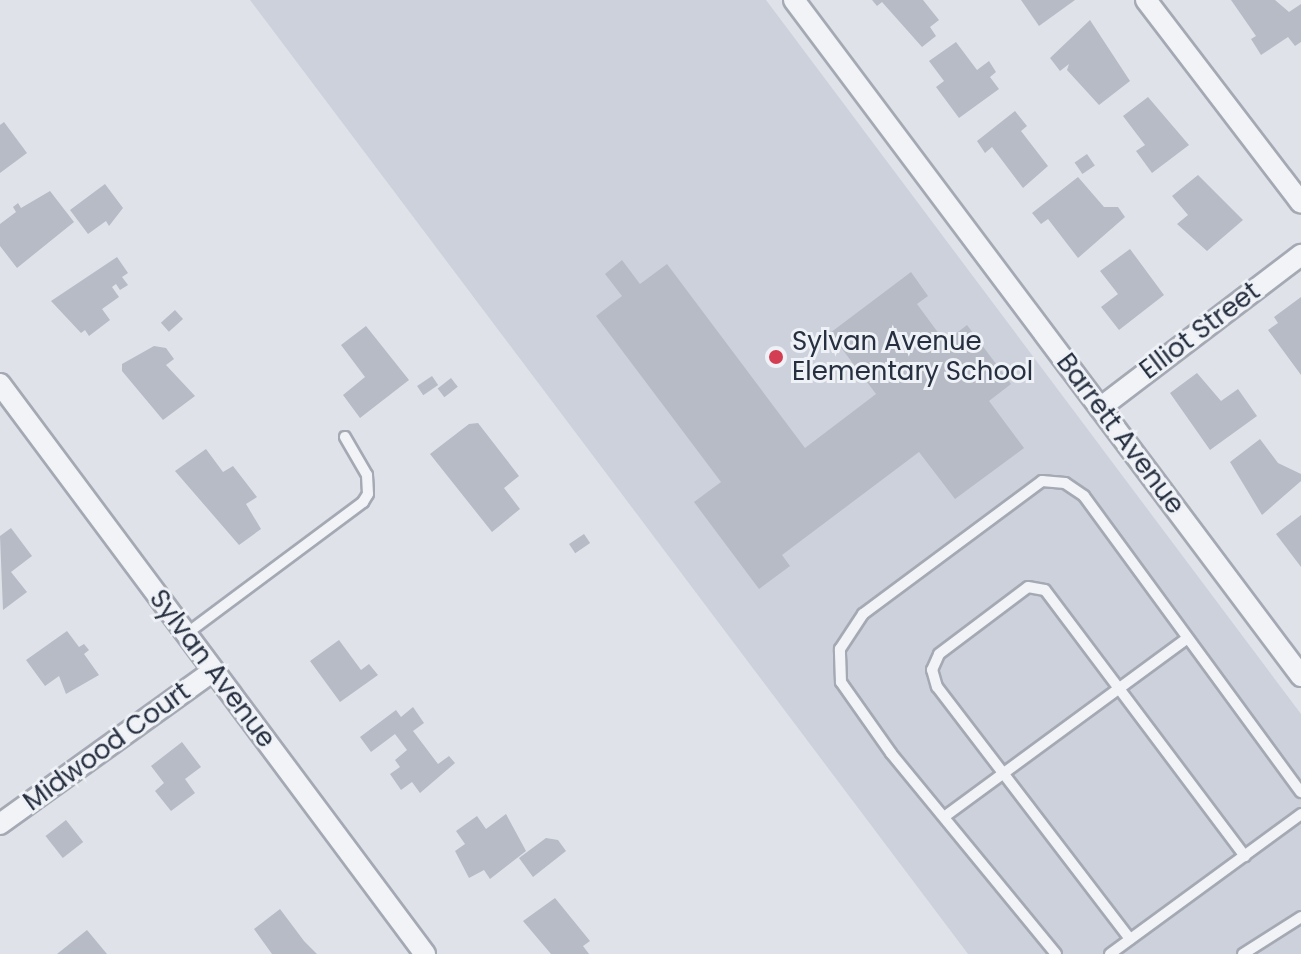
<!DOCTYPE html>
<style>
body{margin:0}
#map{position:relative;width:1301px;height:954px;overflow:hidden;background:#dfe2e9;font-family:Poppins,sans-serif}
div>[style]{position:absolute}
[style*='--x']{left:calc(var(--x)*1px);top:calc(var(--y)*1px);width:calc(var(--w)*1px);rotate:calc(var(--a)*1deg)}
.built>*{inset:0;background:#cdd1db}
.building>*{inset:0;background:#b6bbc6;transform-origin:0 0}
.roads{filter:drop-shadow(2px 0 #a4a9b3) drop-shadow(-2px 0 #a4a9b3) drop-shadow(0 2px #a4a9b3) drop-shadow(0 -2px #a4a9b3)}
.service>*{height:10px;margin:-5px;padding:0 5px;transform-origin:5px;border-radius:5px;background:#f2f3f7}
.minor>*{height:20px;margin:-10px;padding:0 10px;transform-origin:10px;border-radius:10px;background:#f2f3f7}
.dots>*{width:22px;height:22px;translate:-50% -50%;box-sizing:border-box;border:4px solid #eef1f6;border-radius:50%}
span{translate:-50% -50%;white-space:nowrap;text-align:center;line-height:1.15;-webkit-text-stroke:6px #eef1f6;paint-order:stroke}
.street-label{font-size:26px;color:#273040}
.poi-label{font-size:26px;color:#273040}
.left{translate:0 -50%;text-align:left}
</style>
<div id="map">
<div class="built">
<i style="clip-path:polygon(250px 0,766px 0,1301px 714px,1301px 954px,968px 954px)"></i>
</div>
<div class="building">
<i style="clip-path:polygon(872px 0,923px 0,939px 20px,930px 27px,936px 36px,922px 47px,882px 2px,877px 6px)"></i>
<i style="clip-path:polygon(1021px 0,1075px 0,1039px 26px)"></i>
<i style="clip-path:polygon(1231px 0,1275px 0,1289px 12px,1301px 4px,1301px 42px,1295px 46px,1288px 37px,1261px 55px,1251px 39px,1256px 36px)"></i>
<i style="clip-path:polygon(1090px 20px,1130px 81px,1099px 105px,1067px 70px,1069px 64px,1060px 71px,1050px 58px)"></i>
<i style="clip-path:polygon(956px 42px,977px 70px,989px 61px,996px 72px,990px 77px,999px 89px,959px 118px,936px 87px,944px 81px,929px 61px)"></i>
<i style="clip-path:polygon(1148px 97px,1189px 145px,1152px 173px,1136px 151px,1145px 145px,1123px 116px)"></i>
<i style="clip-path:polygon(1015px 111px,1027px 126px,1021px 131px,1048px 166px,1023px 188px,992px 147px,985px 153px,977px 141px)"></i>
<i style="clip-path:polygon(4px 122px,27px 153px,0 173px,0 125px)"></i>
<i style="left:1087px;top:154px;width:14px;height:15px;rotate:56deg"></i>
<i style="clip-path:polygon(1198px 175px,1243px 220px,1207px 251px,1177px 224px,1188px 215px,1172px 196px)"></i>
<i style="clip-path:polygon(1078px 177px,1104px 207px,1118px 207px,1125px 217px,1078px 258px,1048px 219px,1041px 224px,1032px 213px)"></i>
<i style="clip-path:polygon(105px 184px,123px 208px,109px 226px,106px 221px,88px 234px,70px 210px)"></i>
<i style="clip-path:polygon(50px 191px,74px 222px,17px 268px,0 246px,0 224px,16px 212px,13px 207px,18px 203px,21px 208px)"></i>
<i style="clip-path:polygon(1130px 249px,1164px 295px,1119px 330px,1101px 307px,1118px 294px,1100px 271px)"></i>
<i style="clip-path:polygon(117px 257px,128px 273px,122px 277px,128px 285px,120px 290px,116px 284px,112px 287px,119px 297px,102px 309px,110px 320px,89px 336px,85px 330px,81px 333px,51px 301px)"></i>
<i style="clip-path:polygon(622px 260px,640px 284px,667px 264px,805px 448px,876px 394px,830px 333px,911px 272px,928px 296px,917px 304px,945px 342px,967px 325px,1011px 384px,989px 401px,1024px 448px,955px 499px,919px 452px,782px 555px,790px 566px,759px 589px,694px 502px,721px 482px,596px 316px,622px 296px,605px 274px)"></i>
<i style="clip-path:polygon(1301px 297px,1301px 375px,1268px 330px,1278px 323px,1274px 317px)"></i>
<i style="left:175px;top:310px;width:12px;height:19px;rotate:48deg"></i>
<i style="clip-path:polygon(366px 326px,409px 380px,360px 418px,343px 395px,365px 377px,341px 345px)"></i>
<i style="clip-path:polygon(154px 346px,166px 348px,174px 359px,166px 365px,195px 396px,163px 420px,122px 371px,122px 364px)"></i>
<i style="clip-path:polygon(1197px 373px,1221px 401px,1238px 389px,1257px 416px,1210px 450px,1170px 393px)"></i>
<i style="left:432px;top:376px;width:11px;height:18px;rotate:56deg"></i>
<i style="left:451px;top:378px;width:11px;height:17px;rotate:52deg"></i>
<i style="clip-path:polygon(478px 423px,519px 476px,504px 488px,520px 509px,492px 532px,430px 454px,469px 424px)"></i>
<i style="clip-path:polygon(1260px 439px,1278px 463px,1301px 474px,1301px 481px,1262px 515px,1230px 462px)"></i>
<i style="clip-path:polygon(206px 449px,223px 472px,233px 466px,257px 497px,246px 504px,261px 529px,239px 545px,175px 471px)"></i>
<i style="clip-path:polygon(1301px 515px,1301px 567px,1276px 534px)"></i>
<i style="clip-path:polygon(11px 528px,32px 556px,11px 572px,27px 592px,3px 610px,0 536px)"></i>
<i style="left:584px;top:534px;width:11px;height:18px;rotate:56deg"></i>
<i style="clip-path:polygon(67px 631px,79px 647px,84px 644px,89px 650px,84px 654px,99px 675px,66px 694px,59px 676px,45px 686px,26px 660px)"></i>
<i style="clip-path:polygon(339px 640px,361px 670px,369px 664px,378px 675px,340px 702px,310px 661px)"></i>
<i style="clip-path:polygon(413px 707px,424px 723px,413px 731px,438px 764px,449px 756px,455px 763px,420px 793px,412px 782px,401px 790px,390px 774px,400px 767px,395px 760px,407px 750px,395px 734px,371px 752px,360px 737px,396px 710px,401px 717px)"></i>
<i style="clip-path:polygon(182px 742px,201px 767px,185px 779px,195px 793px,171px 811px,155px 791px,164px 783px,151px 766px)"></i>
<i style="clip-path:polygon(506px 814px,526px 851px,490px 879px,484px 870px,469px 878px,455px 851px,465px 844px,456px 831px,477px 816px,486px 829px)"></i>
<i style="left:66px;top:820px;width:28px;height:26px;rotate:52deg"></i>
<i style="clip-path:polygon(546px 838px,558px 840px,566px 851px,533px 877px,519px 858px)"></i>
<i style="clip-path:polygon(555px 898px,590px 941px,583px 946px,589px 954px,551px 954px,523px 921px)"></i>
<i style="clip-path:polygon(280px 909px,304px 941px,317px 954px,272px 954px,254px 929px)"></i>
<i style="clip-path:polygon(87px 930px,107px 954px,57px 954px)"></i>
</div>
<div class="roads">
<div class="service">
<i style="--x:186;--y:634;--w:221;--a:-36.7"></i>
<i style="--x:363;--y:502;--w:9;--a:-58"></i>
<i style="--x:368;--y:494;--w:19;--a:-93"></i>
<i style="--x:367;--y:475;--w:44;--a:-120.1"></i>
<i style="--x:944;--y:817;--w:300;--a:-36.3"></i>
<i style="--x:1130;--y:939;--w:317;--a:-127.4"></i>
<i style="--x:937;--y:687;--w:18;--a:-106"></i>
<i style="--x:932;--y:670;--w:17;--a:-66"></i>
<i style="--x:939;--y:654;--w:111;--a:-37"></i>
<i style="--x:1028;--y:587;--w:17;--a:10"></i>
<i style="--x:1045;--y:590;--w:333;--a:53.1"></i>
<i style="--x:1056;--y:954;--w:260;--a:-129.4"></i>
<i style="--x:891;--y:753;--w:87;--a:-125.2"></i>
<i style="--x:841;--y:682;--w:33;--a:-92"></i>
<i style="--x:840;--y:649;--w:42;--a:-56.7"></i>
<i style="--x:863;--y:614;--w:223;--a:-36.6"></i>
<i style="--x:1042;--y:481;--w:23;--a:5"></i>
<i style="--x:1065;--y:483;--w:23;--a:34"></i>
<i style="--x:1084;--y:496;--w:367;--a:53.8"></i>
<i style="--x:1110;--y:954;--w:237;--a:-36.2"></i>
<i style="--x:1243;--y:954;--w:69;--a:-32.5"></i>
</div>
<div class="minor">
<i style="--x:794;--y:0;--w:845;--a:53.13"></i>
<i style="--x:1146;--y:0;--w:255;--a:52.6"></i>
<i style="--x:0;--y:384;--w:711;--a:53.29"></i>
<i style="--x:1100;--y:408;--w:253;--a:-37.3"></i>
<i style="--x:0;--y:824;--w:262;--a:-35.7"></i>
</div>
</div>
<div class="dots">
<i style="left:776px;top:357px;background:#d33e52"></i>
</div>
<div class="street-label">
<span style="left:1200px;top:331px;rotate:-37deg">Elliot Street</span>
<span style="left:1120px;top:434px;rotate:53deg">Barrett Avenue</span>
<span style="left:212px;top:669px;rotate:53deg">Sylvan Avenue</span>
<span style="left:107px;top:747px;rotate:-36deg">Midwood Court</span>
</div>
<div class="poi-label">
<span class="left" style="left:792px;top:357px">Sylvan Avenue<br>Elementary School</span>
</div>
</div>
